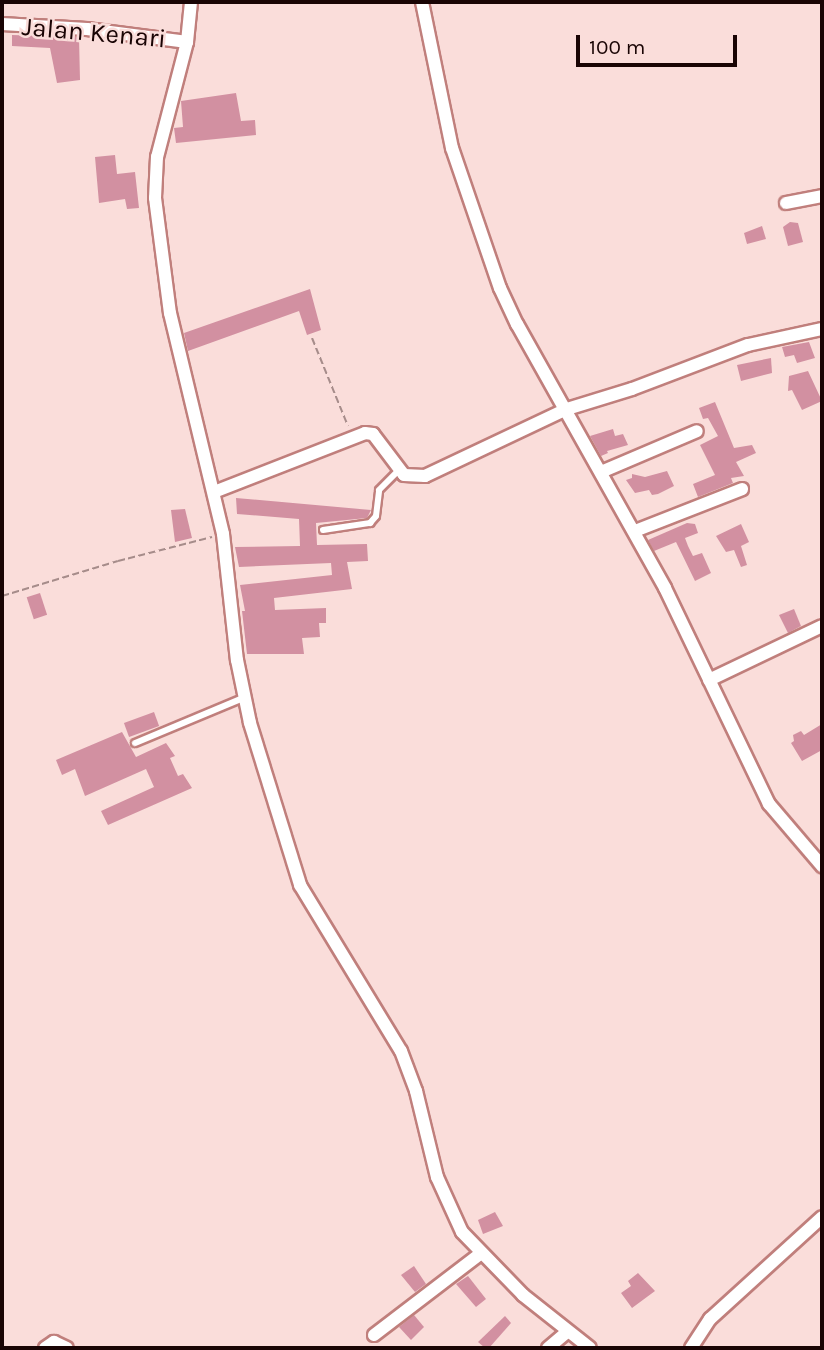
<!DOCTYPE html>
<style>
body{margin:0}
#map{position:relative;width:824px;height:1350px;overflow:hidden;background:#faddda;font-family:Karla,sans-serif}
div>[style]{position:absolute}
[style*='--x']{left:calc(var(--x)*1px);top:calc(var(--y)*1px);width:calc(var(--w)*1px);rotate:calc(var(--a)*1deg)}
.building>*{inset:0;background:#d290a1;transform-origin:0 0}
.path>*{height:2px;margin-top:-1px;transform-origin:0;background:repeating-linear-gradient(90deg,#a68c8a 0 7px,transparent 0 10.5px)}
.roads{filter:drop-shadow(2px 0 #c07f7c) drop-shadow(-2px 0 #c07f7c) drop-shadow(0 2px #c07f7c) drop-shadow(0 -2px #c07f7c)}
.service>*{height:6px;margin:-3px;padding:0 3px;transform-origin:3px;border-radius:3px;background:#fff}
.minor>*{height:12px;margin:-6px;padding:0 6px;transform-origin:6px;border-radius:6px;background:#fff}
span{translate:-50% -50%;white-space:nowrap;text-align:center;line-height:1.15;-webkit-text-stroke:5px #faddda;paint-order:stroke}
.street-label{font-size:26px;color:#190404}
.frame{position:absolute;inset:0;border:4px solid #190404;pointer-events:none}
.scale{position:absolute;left:576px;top:35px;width:161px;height:32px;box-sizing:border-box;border:4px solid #190404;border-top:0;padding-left:9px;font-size:21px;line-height:24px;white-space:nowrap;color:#190404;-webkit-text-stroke:5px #faddda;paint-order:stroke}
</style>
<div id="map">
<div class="building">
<i style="clip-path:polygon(12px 35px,79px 37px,80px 80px,57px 83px,50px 48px,12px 46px)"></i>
<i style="clip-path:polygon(236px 93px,241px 121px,255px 120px,256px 135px,176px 143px,174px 128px,183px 127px,181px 101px)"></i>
<i style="clip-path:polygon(115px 155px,117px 174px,135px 172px,139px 208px,127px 209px,125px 199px,99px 203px,95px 157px)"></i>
<i style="clip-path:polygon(790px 222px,798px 223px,803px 242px,788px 246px,783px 227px)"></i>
<i style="clip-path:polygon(762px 226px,766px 239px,747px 244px,744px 233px)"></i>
<i style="clip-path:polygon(310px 289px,321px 330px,307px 335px,299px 311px,188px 351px,184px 333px)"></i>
<i style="clip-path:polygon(809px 342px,815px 358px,797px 363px,794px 355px,785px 357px,782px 347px)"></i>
<i style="clip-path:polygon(771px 358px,772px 373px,741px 381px,737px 365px)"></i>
<i style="clip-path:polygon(808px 371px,822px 401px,802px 410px,792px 390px,788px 391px,789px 376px)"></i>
<i style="clip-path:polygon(715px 402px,734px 448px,752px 445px,756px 453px,736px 462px,744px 476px,731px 478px,733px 483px,698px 497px,693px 484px,715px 475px,700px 445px,718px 436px,708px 418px,703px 419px,699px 408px)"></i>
<i style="clip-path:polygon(613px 429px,615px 436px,623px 434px,628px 445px,607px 451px,608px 453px,601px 456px,590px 436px)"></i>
<i style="clip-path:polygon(667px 471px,674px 486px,658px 494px,652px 495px,649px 490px,635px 493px,626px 480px,632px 478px,632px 474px,645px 477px)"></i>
<i style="clip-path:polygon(236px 498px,371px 510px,367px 518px,316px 523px,317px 545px,367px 544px,368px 561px,347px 562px,352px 589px,274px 598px,275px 610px,326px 608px,326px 623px,319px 623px,320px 637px,302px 638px,304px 654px,247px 654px,242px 611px,245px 611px,240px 585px,332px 575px,331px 563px,239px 567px,235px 547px,300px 546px,299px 519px,237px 514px)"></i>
<i style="clip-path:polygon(185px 509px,192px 538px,175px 542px,171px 510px)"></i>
<i style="clip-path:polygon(687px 523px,695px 524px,698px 533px,685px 538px,688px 546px,693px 556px,702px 553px,711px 573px,695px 581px,676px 542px,654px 551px,648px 540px)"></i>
<i style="clip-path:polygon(741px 524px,749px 542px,741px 546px,747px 565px,741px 567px,734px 550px,726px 552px,716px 536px)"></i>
<i style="left:40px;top:593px;width:23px;height:14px;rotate:72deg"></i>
<i style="clip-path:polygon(794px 609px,801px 626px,788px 633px,779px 615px)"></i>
<i style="left:154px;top:712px;width:15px;height:32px;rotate:70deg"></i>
<i style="clip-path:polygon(822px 724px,822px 750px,802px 761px,791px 743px,794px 741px,793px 735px,801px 731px,804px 735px)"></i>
<i style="clip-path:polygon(122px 732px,136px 757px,166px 743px,175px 756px,170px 758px,178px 776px,183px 774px,192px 788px,108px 825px,101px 811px,154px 787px,146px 769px,85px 796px,75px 769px,62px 775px,56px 760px)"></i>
<i style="clip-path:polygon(495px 1212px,503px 1226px,483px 1234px,478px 1220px)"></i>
<i style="clip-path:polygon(414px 1266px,426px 1284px,415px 1292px,401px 1275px)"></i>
<i style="clip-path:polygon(638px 1273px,655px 1291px,632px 1308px,621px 1293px,631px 1286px,628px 1281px)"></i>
<i style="clip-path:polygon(468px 1276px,486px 1299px,476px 1307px,456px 1284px)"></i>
<i style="clip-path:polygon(414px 1315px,424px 1327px,411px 1340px,399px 1327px)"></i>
<i style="clip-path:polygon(505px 1316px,511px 1323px,489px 1348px,485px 1348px,478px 1342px)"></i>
</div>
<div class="path">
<i style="--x:312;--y:338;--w:95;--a:67.8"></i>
<i style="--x:2;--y:596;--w:121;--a:-16.8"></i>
<i style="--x:118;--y:561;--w:97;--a:-14.3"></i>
</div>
<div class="roads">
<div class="service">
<i style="--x:323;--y:530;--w:48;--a:-8.5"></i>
<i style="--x:370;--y:523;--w:9;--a:-49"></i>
<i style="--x:376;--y:516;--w:26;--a:-83"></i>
<i style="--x:379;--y:490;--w:28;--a:-45"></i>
<i style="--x:135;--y:743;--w:117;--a:-22.6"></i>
</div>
<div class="minor">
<i style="--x:191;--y:2;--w:40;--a:95.7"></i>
<i style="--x:187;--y:42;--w:119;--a:104.6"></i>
<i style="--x:157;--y:157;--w:41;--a:92.8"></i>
<i style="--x:155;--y:198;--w:116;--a:82.6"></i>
<i style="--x:170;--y:313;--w:227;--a:76.5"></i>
<i style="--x:223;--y:534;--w:127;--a:83.7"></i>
<i style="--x:237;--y:660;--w:64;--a:78.3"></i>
<i style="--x:250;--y:723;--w:170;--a:72.8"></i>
<i style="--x:300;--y:885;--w:194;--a:58.7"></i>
<i style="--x:401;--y:1051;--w:43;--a:69.4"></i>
<i style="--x:416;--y:1091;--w:89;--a:76.3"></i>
<i style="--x:437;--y:1177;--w:60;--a:65.6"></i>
<i style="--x:462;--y:1232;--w:88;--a:45.9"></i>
<i style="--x:523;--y:1295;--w:85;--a:38.3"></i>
<i style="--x:422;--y:2;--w:149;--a:78.4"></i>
<i style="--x:452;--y:148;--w:148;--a:71.1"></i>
<i style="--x:500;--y:288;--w:40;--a:65"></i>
<i style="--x:517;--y:324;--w:303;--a:60.7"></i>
<i style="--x:665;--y:588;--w:240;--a:64.3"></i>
<i style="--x:769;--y:804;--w:82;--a:49.5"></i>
<i style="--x:2;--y:24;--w:85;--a:3.4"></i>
<i style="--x:87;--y:29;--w:101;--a:7.4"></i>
<i style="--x:786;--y:203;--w:37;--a:-11"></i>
<i style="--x:601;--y:472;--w:104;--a:-23.1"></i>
<i style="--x:214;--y:492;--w:162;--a:-21.3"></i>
<i style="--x:365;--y:433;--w:8;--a:7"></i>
<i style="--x:373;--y:434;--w:51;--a:52.9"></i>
<i style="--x:404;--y:475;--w:21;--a:3"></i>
<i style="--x:425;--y:476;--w:157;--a:-25.3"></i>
<i style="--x:567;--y:409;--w:68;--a:-17.1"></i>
<i style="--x:632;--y:389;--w:124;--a:-20.8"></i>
<i style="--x:748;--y:345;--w:76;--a:-12.2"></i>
<i style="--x:635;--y:531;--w:115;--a:-21.4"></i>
<i style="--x:709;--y:680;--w:125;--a:-25.5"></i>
<i style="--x:374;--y:1335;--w:133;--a:-37.4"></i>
<i style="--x:45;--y:1348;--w:11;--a:-34"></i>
<i style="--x:54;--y:1342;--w:14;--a:25"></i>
<i style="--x:548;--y:1348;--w:25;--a:-40"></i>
<i style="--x:691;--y:1348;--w:35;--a:-57"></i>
<i style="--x:710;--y:1319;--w:151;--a:-42.3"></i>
</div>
</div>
<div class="street-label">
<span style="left:94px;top:33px;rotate:5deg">Jalan Kenari</span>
</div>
<div class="frame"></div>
<div class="scale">100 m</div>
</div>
